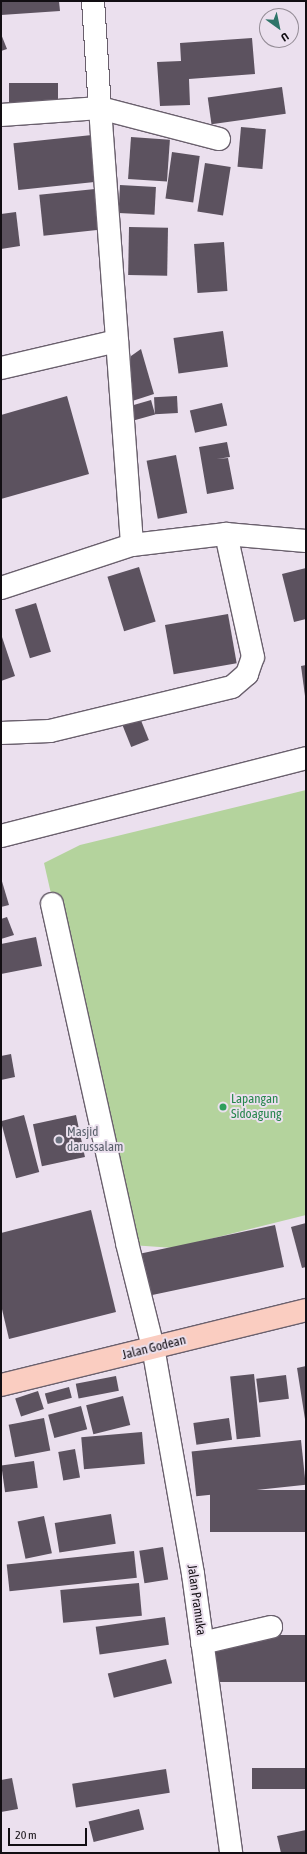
<!DOCTYPE html>
<style>
body{margin:0}
#map{position:relative;width:307px;height:1854px;overflow:hidden;background:#ebe0ee;font-family:"Asap Condensed",sans-serif}
div>[style]{position:absolute}
[style*='--x']{left:calc(var(--x)*1px);top:calc(var(--y)*1px);width:calc(var(--w)*1px);rotate:calc(var(--a)*1deg)}
.green>*{inset:0;background:#b4d39d}
.building>*{inset:0;background:#5c525f;transform-origin:0 0}
.roads{filter:drop-shadow(1px 0 #6a606d) drop-shadow(-1px 0 #6a606d) drop-shadow(0 1px #6a606d) drop-shadow(0 -1px #6a606d)}
.minor>*{height:22px;margin:-11px;padding:0 11px;transform-origin:11px;border-radius:11px;background:#fff}
.major>*{height:22px;margin:-11px;padding:0 11px;transform-origin:11px;border-radius:11px;background:#facdc1}
.dots>*{width:11px;height:11px;translate:-50% -50%;box-sizing:border-box;border:2px solid #ebe0ee;border-radius:50%}
span{translate:-50% -50%;white-space:nowrap;text-align:center;line-height:1.15;-webkit-text-stroke:4px #ebe0ee;paint-order:stroke}
.leisure-label{font-size:13px;color:#27864d}
.left{translate:0 -50%;text-align:left}
.worship-label{font-size:13px;color:#5b616d}
.street-label{font-size:13px;color:#120e13}
.frame{position:absolute;inset:0;border:2px solid #120e13;pointer-events:none}
.north{position:absolute;left:259px;top:8px;width:40px;height:40px;box-sizing:border-box;background:#ebe0ee;border:1px solid #948c96;border-radius:50%;rotate:147deg;font-size:11px;font-weight:700;line-height:16px;text-align:center;color:#120e13}
.north::after{content:'';display:block;margin:auto;width:14px;height:18px;background:#2e7469;clip-path:polygon(50% 0,100% 100%,50% 72%,0 100%)}
.scale{position:absolute;left:8px;top:1828px;width:79px;height:18px;box-sizing:border-box;border:2px solid #120e13;border-top:0;padding-left:5px;font-size:12px;line-height:14px;white-space:nowrap;color:#120e13;-webkit-text-stroke:3px #ebe0ee;paint-order:stroke}
</style>
<div id="map">
<div class="green">
<i style="clip-path:polygon(306px 790px,306px 1215px,174px 1248px,131px 1245px,44px 863px,80px 845px)"></i>
</div>
<div class="building">
<i style="clip-path:polygon(1px 1px,59px 1px,60px 11px,1px 15px)"></i>
<i style="clip-path:polygon(1px 34px,7px 49px,1px 51px)"></i>
<i style="clip-path:polygon(252px 38px,255px 74px,189px 79px,190px 105px,160px 106px,157px 62px,181px 61px,180px 43px)"></i>
<i style="left:58px;top:83px;width:23px;height:49px;rotate:90deg"></i>
<i style="left:282px;top:87px;width:27px;height:75px;rotate:82deg"></i>
<i style="left:241px;top:127px;width:25px;height:40px;rotate:5deg"></i>
<i style="left:92px;top:135px;width:47px;height:79px;rotate:84deg"></i>
<i style="left:131px;top:137px;width:39px;height:42px;rotate:4deg"></i>
<i style="left:172px;top:152px;width:28px;height:47px;rotate:8deg"></i>
<i style="left:205px;top:163px;width:26px;height:49px;rotate:9deg"></i>
<i style="left:120px;top:185px;width:36px;height:28px;rotate:3deg"></i>
<i style="left:95px;top:189px;width:41px;height:56px;rotate:84deg"></i>
<i style="clip-path:polygon(16px 212px,20px 246px,1px 249px,1px 214px)"></i>
<i style="left:129px;top:227px;width:39px;height:48px;rotate:1deg"></i>
<i style="left:224px;top:242px;width:49px;height:30px;rotate:86deg"></i>
<i style="left:223px;top:331px;width:36px;height:50px;rotate:82deg"></i>
<i style="clip-path:polygon(141px 349px,154px 394px,123px 404px,131px 356px)"></i>
<i style="clip-path:polygon(67px 396px,89px 474px,1px 499px,1px 415px)"></i>
<i style="left:177px;top:396px;width:17px;height:23px;rotate:87deg"></i>
<i style="left:151px;top:400px;width:15px;height:27px;rotate:74deg"></i>
<i style="left:222px;top:403px;width:23px;height:33px;rotate:77deg"></i>
<i style="clip-path:polygon(227px 442px,230px 457px,217px 459px,228px 458px,234px 489px,207px 494px,199px 447px)"></i>
<i style="left:176px;top:455px;width:59px;height:30px;rotate:79deg"></i>
<i style="left:139px;top:567px;width:57px;height:33px;rotate:73deg"></i>
<i style="clip-path:polygon(306px 568px,306px 619px,294px 622px,282px 574px)"></i>
<i style="left:36px;top:603px;width:51px;height:22px;rotate:73deg"></i>
<i style="left:228px;top:614px;width:50px;height:64px;rotate:80deg"></i>
<i style="clip-path:polygon(1px 634px,15px 676px,1px 681px)"></i>
<i style="clip-path:polygon(306px 665px,306px 696px,305px 696px,301px 666px)"></i>
<i style="left:138px;top:713px;width:29px;height:19px;rotate:68deg"></i>
<i style="clip-path:polygon(1px 878px,9px 905px,1px 907px)"></i>
<i style="clip-path:polygon(7px 917px,14px 935px,1px 939px,1px 919px)"></i>
<i style="clip-path:polygon(36px 937px,42px 966px,1px 974px,1px 944px)"></i>
<i style="clip-path:polygon(11px 1054px,15px 1077px,1px 1080px,1px 1056px)"></i>
<i style="left:24px;top:1115px;width:59px;height:24px;rotate:75deg"></i>
<i style="left:76px;top:1115px;width:43px;height:44px;rotate:78deg"></i>
<i style="clip-path:polygon(91px 1210px,116px 1312px,9px 1339px,1px 1305px,1px 1233px)"></i>
<i style="clip-path:polygon(306px 1223px,306px 1267px,302px 1268px,291px 1227px)"></i>
<i style="left:275px;top:1225px;width:43px;height:143px;rotate:78deg"></i>
<i style="clip-path:polygon(306px 1366px,306px 1419px,305px 1419px,297px 1368px)"></i>
<i style="left:254px;top:1374px;width:63px;height:24px;rotate:84deg"></i>
<i style="left:286px;top:1375px;width:24px;height:30px;rotate:83deg"></i>
<i style="left:116px;top:1376px;width:15px;height:41px;rotate:79deg"></i>
<i style="left:69px;top:1387px;width:11px;height:25px;rotate:75deg"></i>
<i style="left:38px;top:1391px;width:19px;height:24px;rotate:72deg"></i>
<i style="left:123px;top:1396px;width:30px;height:38px;rotate:76deg"></i>
<i style="left:81px;top:1406px;width:24px;height:34px;rotate:75deg"></i>
<i style="left:44px;top:1418px;width:33px;height:36px;rotate:79deg"></i>
<i style="left:229px;top:1418px;width:22px;height:36px;rotate:82deg"></i>
<i style="left:142px;top:1432px;width:32px;height:61px;rotate:85deg"></i>
<i style="left:301px;top:1440px;width:45px;height:110px;rotate:84deg"></i>
<i style="left:75px;top:1449px;width:29px;height:17px;rotate:80deg"></i>
<i style="left:34px;top:1461px;width:27px;height:33px;rotate:82deg"></i>
<i style="left:306px;top:1490px;width:42px;height:96px;rotate:90deg"></i>
<i style="left:111px;top:1514px;width:30px;height:57px;rotate:81deg"></i>
<i style="left:44px;top:1516px;width:38px;height:27px;rotate:78deg"></i>
<i style="left:163px;top:1547px;width:33px;height:24px;rotate:81deg"></i>
<i style="left:134px;top:1551px;width:27px;height:128px;rotate:84deg"></i>
<i style="left:139px;top:1583px;width:33px;height:79px;rotate:85deg"></i>
<i style="left:165px;top:1617px;width:28px;height:70px;rotate:82deg"></i>
<i style="left:306px;top:1635px;width:47px;height:90px;rotate:90deg"></i>
<i style="left:166px;top:1659px;width:25px;height:60px;rotate:76deg"></i>
<i style="left:306px;top:1768px;width:21px;height:54px;rotate:90deg"></i>
<i style="left:166px;top:1769px;width:24px;height:95px;rotate:81deg"></i>
<i style="clip-path:polygon(12px 1778px,18px 1809px,1px 1812px,1px 1780px)"></i>
<i style="left:139px;top:1809px;width:21px;height:52px;rotate:76deg"></i>
<i style="clip-path:polygon(306px 1830px,306px 1853px,281px 1853px,277px 1836px)"></i>
</div>
<div class="roads">
<div class="minor">
<i style="--x:93;--y:1;--w:107;--a:86.3"></i>
<i style="--x:100;--y:108;--w:123;--a:14.6"></i>
<i style="--x:1;--y:115;--w:99;--a:-4"></i>
<i style="--x:100;--y:108;--w:438;--a:85.8"></i>
<i style="--x:132;--y:545;--w:95;--a:-6.7"></i>
<i style="--x:226;--y:534;--w:80;--a:5"></i>
<i style="--x:1;--y:368;--w:119;--a:-13.1"></i>
<i style="--x:1;--y:588;--w:138;--a:-18.2"></i>
<i style="--x:1;--y:733;--w:49;--a:-2.3"></i>
<i style="--x:50;--y:731;--w:187;--a:-13.6"></i>
<i style="--x:232;--y:687;--w:20;--a:-41"></i>
<i style="--x:247;--y:674;--w:18;--a:-71"></i>
<i style="--x:253;--y:657;--w:126;--a:-102.4"></i>
<i style="--x:1;--y:836;--w:315;--a:-14.3"></i>
<i style="--x:52;--y:904;--w:347;--a:77.5"></i>
<i style="--x:127;--y:1243;--w:107;--a:76"></i>
<i style="--x:153;--y:1347;--w:230;--a:80"></i>
<i style="--x:193;--y:1574;--w:282;--a:82.2"></i>
<i style="--x:202;--y:1643;--w:71;--a:-13.1"></i>
</div>
<div class="major">
<i style="--x:1;--y:1385;--w:314;--a:-13.8"></i>
</div>
</div>
<div class="dots">
<i style="left:223px;top:1107px;background:#2e9e5b"></i>
<i style="left:59px;top:1140px;background:#6b7280"></i>
</div>
<div class="leisure-label">
<span class="left" style="left:231px;top:1107px">Lapangan<br>Sidoagung</span>
</div>
<div class="worship-label">
<span class="left" style="left:67px;top:1140px">Masjid<br>darussalam</span>
</div>
<div class="street-label">
<span style="left:154px;top:1348px;rotate:-14deg">Jalan Godean</span>
<span style="left:196px;top:1600px;rotate:82deg">Jalan Pramuka</span>
</div>
<div class="frame"></div>
<div class="north">U</div>
<div class="scale">20 m</div>
</div>
